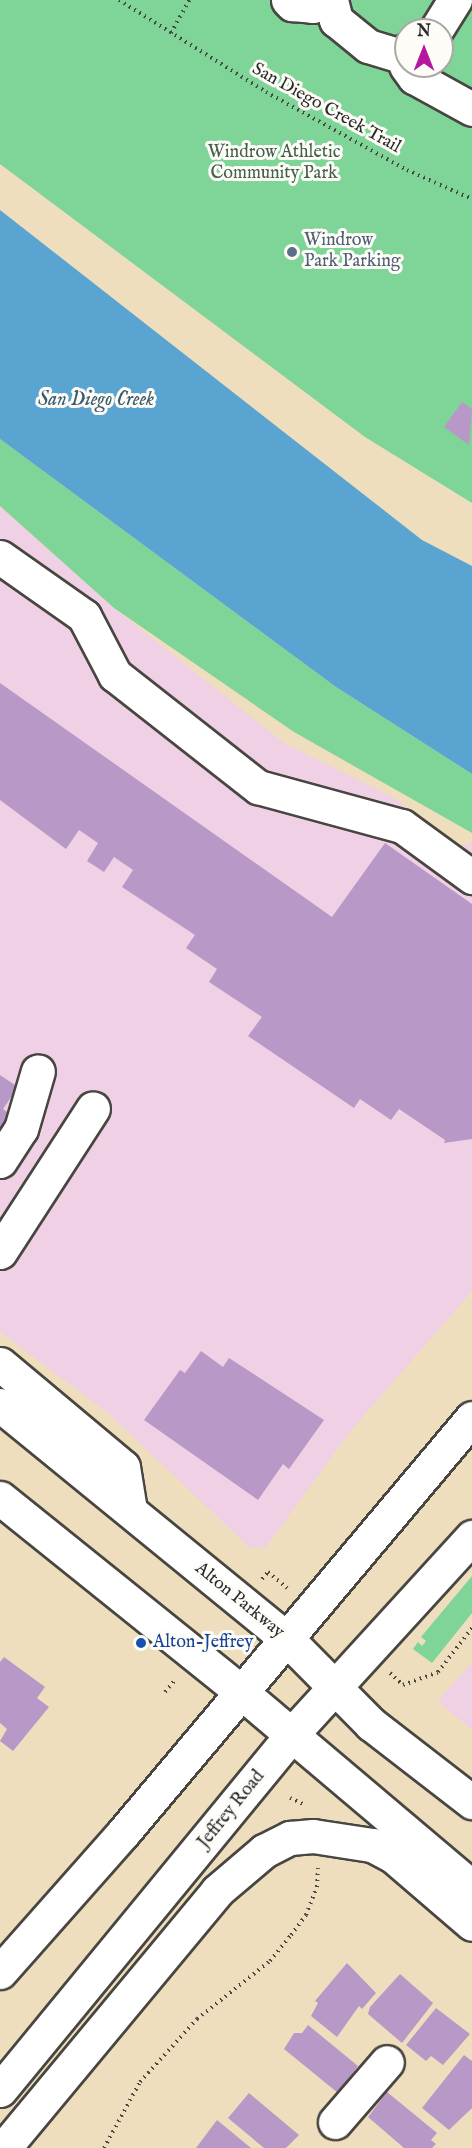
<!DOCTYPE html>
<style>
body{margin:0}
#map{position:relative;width:472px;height:2148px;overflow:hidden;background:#efdebd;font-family:"IM FELL English",serif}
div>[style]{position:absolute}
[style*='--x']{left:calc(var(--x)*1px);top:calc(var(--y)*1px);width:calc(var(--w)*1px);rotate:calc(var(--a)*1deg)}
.built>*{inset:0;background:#f0d0e5}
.green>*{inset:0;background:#7fd498}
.water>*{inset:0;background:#59a4d1}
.building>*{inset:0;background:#b898c7}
.path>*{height:4px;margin-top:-2px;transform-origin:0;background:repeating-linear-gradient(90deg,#484641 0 1.5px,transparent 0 6px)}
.roads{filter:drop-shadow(2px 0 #484641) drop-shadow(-2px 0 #484641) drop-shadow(0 2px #484641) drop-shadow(0 -2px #484641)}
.minor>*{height:33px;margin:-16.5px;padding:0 16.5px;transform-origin:16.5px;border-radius:16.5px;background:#fff}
.major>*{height:33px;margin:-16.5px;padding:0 16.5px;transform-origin:16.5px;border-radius:16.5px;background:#fff}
.dots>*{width:16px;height:16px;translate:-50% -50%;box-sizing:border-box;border:3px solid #fdfcf7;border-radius:50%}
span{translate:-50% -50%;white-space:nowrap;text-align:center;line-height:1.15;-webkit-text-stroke:6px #fdfcf7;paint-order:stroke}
.street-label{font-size:18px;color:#2b2b2b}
.park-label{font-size:18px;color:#445e4c}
.service-label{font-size:18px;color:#4e5e75}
.left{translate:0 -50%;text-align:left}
.transit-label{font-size:18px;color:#164399}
.water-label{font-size:20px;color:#3d5b6d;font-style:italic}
.north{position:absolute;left:394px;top:18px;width:60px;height:60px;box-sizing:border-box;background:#fdfcf7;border:2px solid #a9a8a5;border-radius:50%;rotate:0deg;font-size:16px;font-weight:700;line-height:24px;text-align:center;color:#2b2b2b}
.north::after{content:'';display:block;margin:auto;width:21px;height:27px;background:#b5179e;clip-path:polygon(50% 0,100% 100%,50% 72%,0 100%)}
</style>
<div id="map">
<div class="built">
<i style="clip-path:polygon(0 506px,114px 608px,284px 743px,393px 797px,458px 847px,472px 843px,472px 1291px,349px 1433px,266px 1547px,250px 1548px,108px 1413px,0 1332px)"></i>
<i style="clip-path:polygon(472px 1662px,472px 1730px,438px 1701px)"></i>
</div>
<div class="green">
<i style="clip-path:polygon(evenodd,0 0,472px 0,472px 503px,365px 437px,0 164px,0 0,406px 30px,442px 30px,442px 66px,406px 66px,406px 30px)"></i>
<i style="clip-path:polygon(0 439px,336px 687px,472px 774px,472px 833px,294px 732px,114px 608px,0 506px)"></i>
<i style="clip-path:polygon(472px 1576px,472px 1613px,432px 1663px,413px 1649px,418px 1642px,422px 1646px,426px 1641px,421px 1637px)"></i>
</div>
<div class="water">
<i style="clip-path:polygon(0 210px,422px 540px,472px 566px,472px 774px,336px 687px,0 439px)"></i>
</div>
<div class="building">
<i style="clip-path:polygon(462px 402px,472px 409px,469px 445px,444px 427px)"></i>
<i style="clip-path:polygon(0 683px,332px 917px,385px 843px,472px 904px,472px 1139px,444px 1143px,445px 1140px,399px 1109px,391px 1120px,360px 1099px,354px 1108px,248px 1036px,262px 1017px,209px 982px,217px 969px,186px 948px,195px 935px,122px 887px,133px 870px,114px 857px,104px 872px,87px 861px,98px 843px,79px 830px,66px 849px,0 800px)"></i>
<i style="clip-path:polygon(0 1075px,18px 1087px,3px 1109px,11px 1115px,0 1130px)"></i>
<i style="clip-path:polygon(201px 1351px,223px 1367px,229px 1358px,324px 1420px,289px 1469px,283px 1464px,258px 1500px,144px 1420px,180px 1370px,185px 1373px)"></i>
<i style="clip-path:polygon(4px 1657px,45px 1687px,37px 1698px,49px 1707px,13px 1751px,0 1741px,7px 1729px,0 1723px,0 1662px)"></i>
<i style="clip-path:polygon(347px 1963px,376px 1993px,362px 2009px,359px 2006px,337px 2037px,311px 2016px,318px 2003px,315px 2001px)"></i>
<i style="clip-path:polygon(400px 1974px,433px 2003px,402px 2043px,368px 2014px,370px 2007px)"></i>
<i style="clip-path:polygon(436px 2008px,470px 2034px,443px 2065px,431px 2056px,426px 2061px,406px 2045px)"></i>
<i style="clip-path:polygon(308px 2025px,358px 2066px,338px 2093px,284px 2049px,294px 2033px,302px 2033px)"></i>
<i style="clip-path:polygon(464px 2055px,472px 2061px,472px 2108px,449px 2130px,422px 2108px)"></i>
<i style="clip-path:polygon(387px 2092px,437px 2133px,431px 2140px,436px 2144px,432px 2148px,404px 2148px,368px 2117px)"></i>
<i style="clip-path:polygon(249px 2093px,299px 2135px,286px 2148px,264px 2148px,228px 2118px)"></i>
<i style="clip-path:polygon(217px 2120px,251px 2148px,196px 2148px)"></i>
</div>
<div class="path">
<i style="--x:119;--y:0;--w:173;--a:32"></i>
<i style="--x:266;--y:92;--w:161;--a:29"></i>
<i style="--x:407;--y:170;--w:71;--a:24"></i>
<i style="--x:171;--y:33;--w:38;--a:-61"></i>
<i style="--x:262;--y:1579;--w:9;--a:-49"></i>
<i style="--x:268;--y:1572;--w:25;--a:40"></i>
<i style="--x:390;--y:1673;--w:18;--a:43"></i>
<i style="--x:403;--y:1685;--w:37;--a:-20"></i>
<i style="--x:438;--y:1672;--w:56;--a:-52.3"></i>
<i style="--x:165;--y:1692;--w:16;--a:-50"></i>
<i style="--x:290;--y:1798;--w:14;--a:25"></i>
<i style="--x:104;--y:2148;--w:75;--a:-61.4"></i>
<i style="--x:140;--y:2082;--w:85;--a:-47.9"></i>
<i style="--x:197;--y:2019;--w:93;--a:-38.5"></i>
<i style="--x:270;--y:1961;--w:33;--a:-51"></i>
<i style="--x:291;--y:1935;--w:25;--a:-53"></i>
<i style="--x:306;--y:1915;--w:30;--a:-69"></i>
<i style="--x:317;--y:1887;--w:19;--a:-87"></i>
</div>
<div class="roads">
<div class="minor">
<i style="--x:288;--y:0;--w:6;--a:45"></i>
<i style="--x:292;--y:4;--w:21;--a:5"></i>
<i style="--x:313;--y:6;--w:19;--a:-18"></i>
<i style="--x:331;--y:0;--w:21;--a:76"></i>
<i style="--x:336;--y:20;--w:41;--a:39.1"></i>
<i style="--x:368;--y:46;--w:31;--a:17"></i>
<i style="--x:398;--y:55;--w:9;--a:-32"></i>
<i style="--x:436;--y:30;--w:36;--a:-58"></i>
<i style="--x:406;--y:66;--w:14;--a:54"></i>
<i style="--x:414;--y:77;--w:66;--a:28.9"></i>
<i style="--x:0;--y:557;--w:103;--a:35.1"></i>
<i style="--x:84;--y:616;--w:67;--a:62.3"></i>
<i style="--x:115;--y:675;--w:182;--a:38.1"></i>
<i style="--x:258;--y:787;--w:149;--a:15.2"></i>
<i style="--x:402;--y:826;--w:87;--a:36.1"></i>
<i style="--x:0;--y:1161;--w:38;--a:-57"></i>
<i style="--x:21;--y:1129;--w:60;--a:-73.7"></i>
<i style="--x:335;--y:2122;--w:79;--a:-49.1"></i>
</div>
<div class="major">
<i style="--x:0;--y:1252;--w:171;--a:-57.1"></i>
<i style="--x:0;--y:1364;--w:160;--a:39.9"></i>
<i style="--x:123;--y:1467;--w:44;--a:80.8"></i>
<i style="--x:0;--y:1405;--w:370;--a:39.2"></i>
<i style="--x:287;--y:1639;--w:120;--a:45.3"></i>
<i style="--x:371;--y:1724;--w:128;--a:37.7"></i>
<i style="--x:0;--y:1498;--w:309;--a:38.8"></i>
<i style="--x:241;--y:1692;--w:302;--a:40.2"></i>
<i style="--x:0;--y:1972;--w:186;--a:-48.5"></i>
<i style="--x:123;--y:1833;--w:542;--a:-49.94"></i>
<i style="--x:0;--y:2090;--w:460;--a:-50.6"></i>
<i style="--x:292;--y:1734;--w:267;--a:-47.6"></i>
<i style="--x:4;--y:2148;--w:334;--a:-50.3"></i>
<i style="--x:217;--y:1891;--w:62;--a:-40.4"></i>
<i style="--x:264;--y:1851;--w:29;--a:-27"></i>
<i style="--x:290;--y:1838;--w:23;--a:-5"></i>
<i style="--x:313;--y:1836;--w:60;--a:8.7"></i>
<i style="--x:372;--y:1845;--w:24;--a:28"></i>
<i style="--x:393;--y:1856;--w:104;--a:40.7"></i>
</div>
</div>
<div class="dots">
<i style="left:292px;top:252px;background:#5c6f8a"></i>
<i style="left:141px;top:1643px;background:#1a4fb4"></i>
</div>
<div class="street-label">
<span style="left:326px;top:109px;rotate:29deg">San Diego Creek Trail</span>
<span style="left:239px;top:1601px;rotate:39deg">Alton Parkway</span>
<span style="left:232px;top:1810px;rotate:-51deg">Jeffrey Road</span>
</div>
<div class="park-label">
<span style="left:274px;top:164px">Windrow Athletic<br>Community Park</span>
</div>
<div class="service-label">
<span class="left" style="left:304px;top:252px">Windrow<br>Park Parking</span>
</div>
<div class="transit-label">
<span class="left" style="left:153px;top:1643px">Alton-Jeffrey</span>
</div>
<div class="water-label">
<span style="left:96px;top:399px">San Diego Creek</span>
</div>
<div class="north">N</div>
</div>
